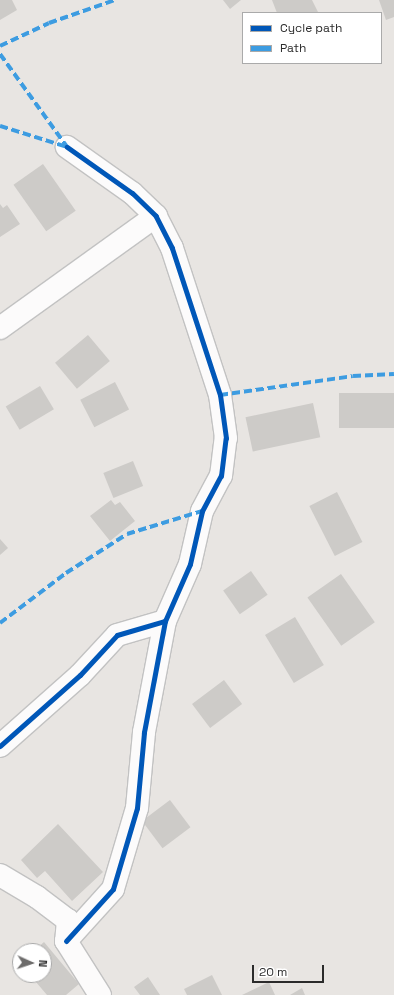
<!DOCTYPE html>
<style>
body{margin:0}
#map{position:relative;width:394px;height:995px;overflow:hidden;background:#e8e5e2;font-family:"Space Grotesk",sans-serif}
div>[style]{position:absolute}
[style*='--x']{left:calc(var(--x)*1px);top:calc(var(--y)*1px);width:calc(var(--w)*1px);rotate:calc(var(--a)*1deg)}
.building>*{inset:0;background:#cdcbc8;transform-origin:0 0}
.roads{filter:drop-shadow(1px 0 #c2c2c2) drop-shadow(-1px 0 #c2c2c2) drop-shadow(0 1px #c2c2c2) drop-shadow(0 -1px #c2c2c2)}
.street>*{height:22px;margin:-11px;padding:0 11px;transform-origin:11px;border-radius:11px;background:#fcfbfb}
.quiet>*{height:4px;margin-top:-2px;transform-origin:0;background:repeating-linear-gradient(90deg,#3d9ce1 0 8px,transparent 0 12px)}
.cycleway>*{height:5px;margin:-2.5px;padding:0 2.5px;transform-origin:2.5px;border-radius:2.5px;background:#0057b8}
span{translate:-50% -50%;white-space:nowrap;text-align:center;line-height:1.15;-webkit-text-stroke:3.5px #fff;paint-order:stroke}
.legend{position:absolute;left:242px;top:12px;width:140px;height:52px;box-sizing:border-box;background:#fff;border:1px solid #aaa;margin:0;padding:5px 7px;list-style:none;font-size:12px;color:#2b2b2b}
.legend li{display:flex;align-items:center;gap:8px;height:20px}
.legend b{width:20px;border:1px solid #aaa}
.north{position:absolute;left:12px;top:943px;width:40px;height:40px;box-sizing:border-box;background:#fff;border:1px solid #aaa;border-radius:50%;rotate:93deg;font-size:11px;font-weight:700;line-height:16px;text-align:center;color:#2b2b2b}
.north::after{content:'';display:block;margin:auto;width:14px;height:18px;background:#6d6c6b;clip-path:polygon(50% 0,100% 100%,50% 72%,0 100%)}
.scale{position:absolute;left:252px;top:965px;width:72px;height:18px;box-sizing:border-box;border:2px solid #2b2b2b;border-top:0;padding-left:5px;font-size:12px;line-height:14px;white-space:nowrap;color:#2b2b2b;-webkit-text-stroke:3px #fff;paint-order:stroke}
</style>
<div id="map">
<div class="building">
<i style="clip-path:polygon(0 0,12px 0,17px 10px,0 20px)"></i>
<i style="clip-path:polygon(223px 0,241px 0,230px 9px)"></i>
<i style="clip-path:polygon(272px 0,312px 0,318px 12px,277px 13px)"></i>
<i style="clip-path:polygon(379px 0,394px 0,394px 17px,386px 20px)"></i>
<i style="left:43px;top:164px;width:57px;height:36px;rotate:55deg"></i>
<i style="clip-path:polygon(0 204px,3px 208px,7px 205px,20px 224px,0 237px)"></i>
<i style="left:88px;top:335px;width:34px;height:43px;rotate:50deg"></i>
<i style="left:115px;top:382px;width:31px;height:39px;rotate:63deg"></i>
<i style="left:40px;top:386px;width:27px;height:40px;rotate:59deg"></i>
<i style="left:394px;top:393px;width:35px;height:55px;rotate:90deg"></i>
<i style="left:313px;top:403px;width:35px;height:69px;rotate:78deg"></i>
<i style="left:133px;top:461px;width:27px;height:32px;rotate:68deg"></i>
<i style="left:337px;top:492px;width:56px;height:31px;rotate:63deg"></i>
<i style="clip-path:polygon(111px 500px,115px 505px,120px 502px,135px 521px,110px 541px,90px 516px)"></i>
<i style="clip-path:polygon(0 539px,8px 548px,0 555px)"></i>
<i style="left:251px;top:571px;width:29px;height:34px;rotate:55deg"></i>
<i style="left:341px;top:574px;width:59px;height:41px;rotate:55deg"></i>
<i style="left:295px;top:617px;width:56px;height:35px;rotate:59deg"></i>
<i style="left:224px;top:680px;width:30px;height:40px;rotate:53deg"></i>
<i style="left:170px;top:800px;width:34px;height:35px;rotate:53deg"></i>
<i style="clip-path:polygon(58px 824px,103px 872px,72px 901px,45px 871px,37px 878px,21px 860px)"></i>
<i style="clip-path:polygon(44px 942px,79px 984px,66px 995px,47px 995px,30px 975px,44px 975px,44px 951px,34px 951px)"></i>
<i style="clip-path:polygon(212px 975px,222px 995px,187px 995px,184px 989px)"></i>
<i style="clip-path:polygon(148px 977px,160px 995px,140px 995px,134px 987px)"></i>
<i style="clip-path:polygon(269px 982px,275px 995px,242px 995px)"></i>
<i style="clip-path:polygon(302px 988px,305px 995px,290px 995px)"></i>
</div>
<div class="roads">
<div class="street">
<i style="--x:0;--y:328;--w:192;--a:-35.7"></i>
<i style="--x:0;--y:746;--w:107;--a:-41.6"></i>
<i style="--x:80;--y:675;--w:54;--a:-47.2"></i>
<i style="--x:117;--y:635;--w:50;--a:-16.3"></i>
<i style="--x:165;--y:621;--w:62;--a:-66.3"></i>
<i style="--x:190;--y:564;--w:54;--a:-77.2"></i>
<i style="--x:202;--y:511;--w:40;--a:-62"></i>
<i style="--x:221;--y:476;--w:38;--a:-83"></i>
<i style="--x:226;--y:438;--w:43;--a:-97.9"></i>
<i style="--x:220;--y:395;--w:155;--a:-108.1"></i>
<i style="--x:172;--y:248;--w:36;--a:-117"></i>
<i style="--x:156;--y:216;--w:33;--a:-136"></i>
<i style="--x:132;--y:193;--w:80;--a:-144.7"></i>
<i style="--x:0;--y:875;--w:43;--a:30.7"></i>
<i style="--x:37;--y:897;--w:39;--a:37"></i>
<i style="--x:68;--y:920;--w:21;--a:95"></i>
<i style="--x:66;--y:941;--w:64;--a:57.8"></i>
<i style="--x:66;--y:941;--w:70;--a:-47.9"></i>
<i style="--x:113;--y:889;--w:84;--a:-73.5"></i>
<i style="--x:137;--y:808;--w:76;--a:-84.7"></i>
<i style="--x:144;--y:732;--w:113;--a:-79.3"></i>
</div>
</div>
<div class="quiet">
<i style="--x:0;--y:46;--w:54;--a:-25.1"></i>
<i style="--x:49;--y:23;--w:70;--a:-19.2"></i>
<i style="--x:0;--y:54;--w:115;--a:54.2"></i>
<i style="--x:0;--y:126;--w:70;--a:17.4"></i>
<i style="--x:220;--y:395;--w:134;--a:-8.1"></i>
<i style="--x:353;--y:376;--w:41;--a:-2.8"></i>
<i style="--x:0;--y:623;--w:83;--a:-37.1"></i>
<i style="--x:66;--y:573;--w:72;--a:-32.6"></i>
<i style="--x:127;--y:534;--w:78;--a:-17"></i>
</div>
<div class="cycleway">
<i style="--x:0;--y:746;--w:107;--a:-41.6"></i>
<i style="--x:80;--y:675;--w:54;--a:-47.2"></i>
<i style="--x:117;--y:635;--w:50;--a:-16.3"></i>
<i style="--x:165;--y:621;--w:62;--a:-66.3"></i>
<i style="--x:190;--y:564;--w:54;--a:-77.2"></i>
<i style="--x:202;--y:511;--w:40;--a:-62"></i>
<i style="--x:221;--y:476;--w:38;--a:-83"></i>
<i style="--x:226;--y:438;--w:43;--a:-97.9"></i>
<i style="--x:220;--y:395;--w:155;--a:-108.1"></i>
<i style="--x:172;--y:248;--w:36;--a:-117"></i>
<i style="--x:156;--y:216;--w:33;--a:-136"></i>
<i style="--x:132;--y:193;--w:80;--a:-144.7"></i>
<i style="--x:66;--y:941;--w:70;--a:-47.9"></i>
<i style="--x:113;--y:889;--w:84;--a:-73.5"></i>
<i style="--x:137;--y:808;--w:76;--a:-84.7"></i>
<i style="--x:144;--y:732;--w:113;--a:-79.3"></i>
</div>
<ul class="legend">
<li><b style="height:5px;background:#0057b8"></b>Cycle path</li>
<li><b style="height:5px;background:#3d9ce1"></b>Path</li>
</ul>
<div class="north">N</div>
<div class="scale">20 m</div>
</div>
